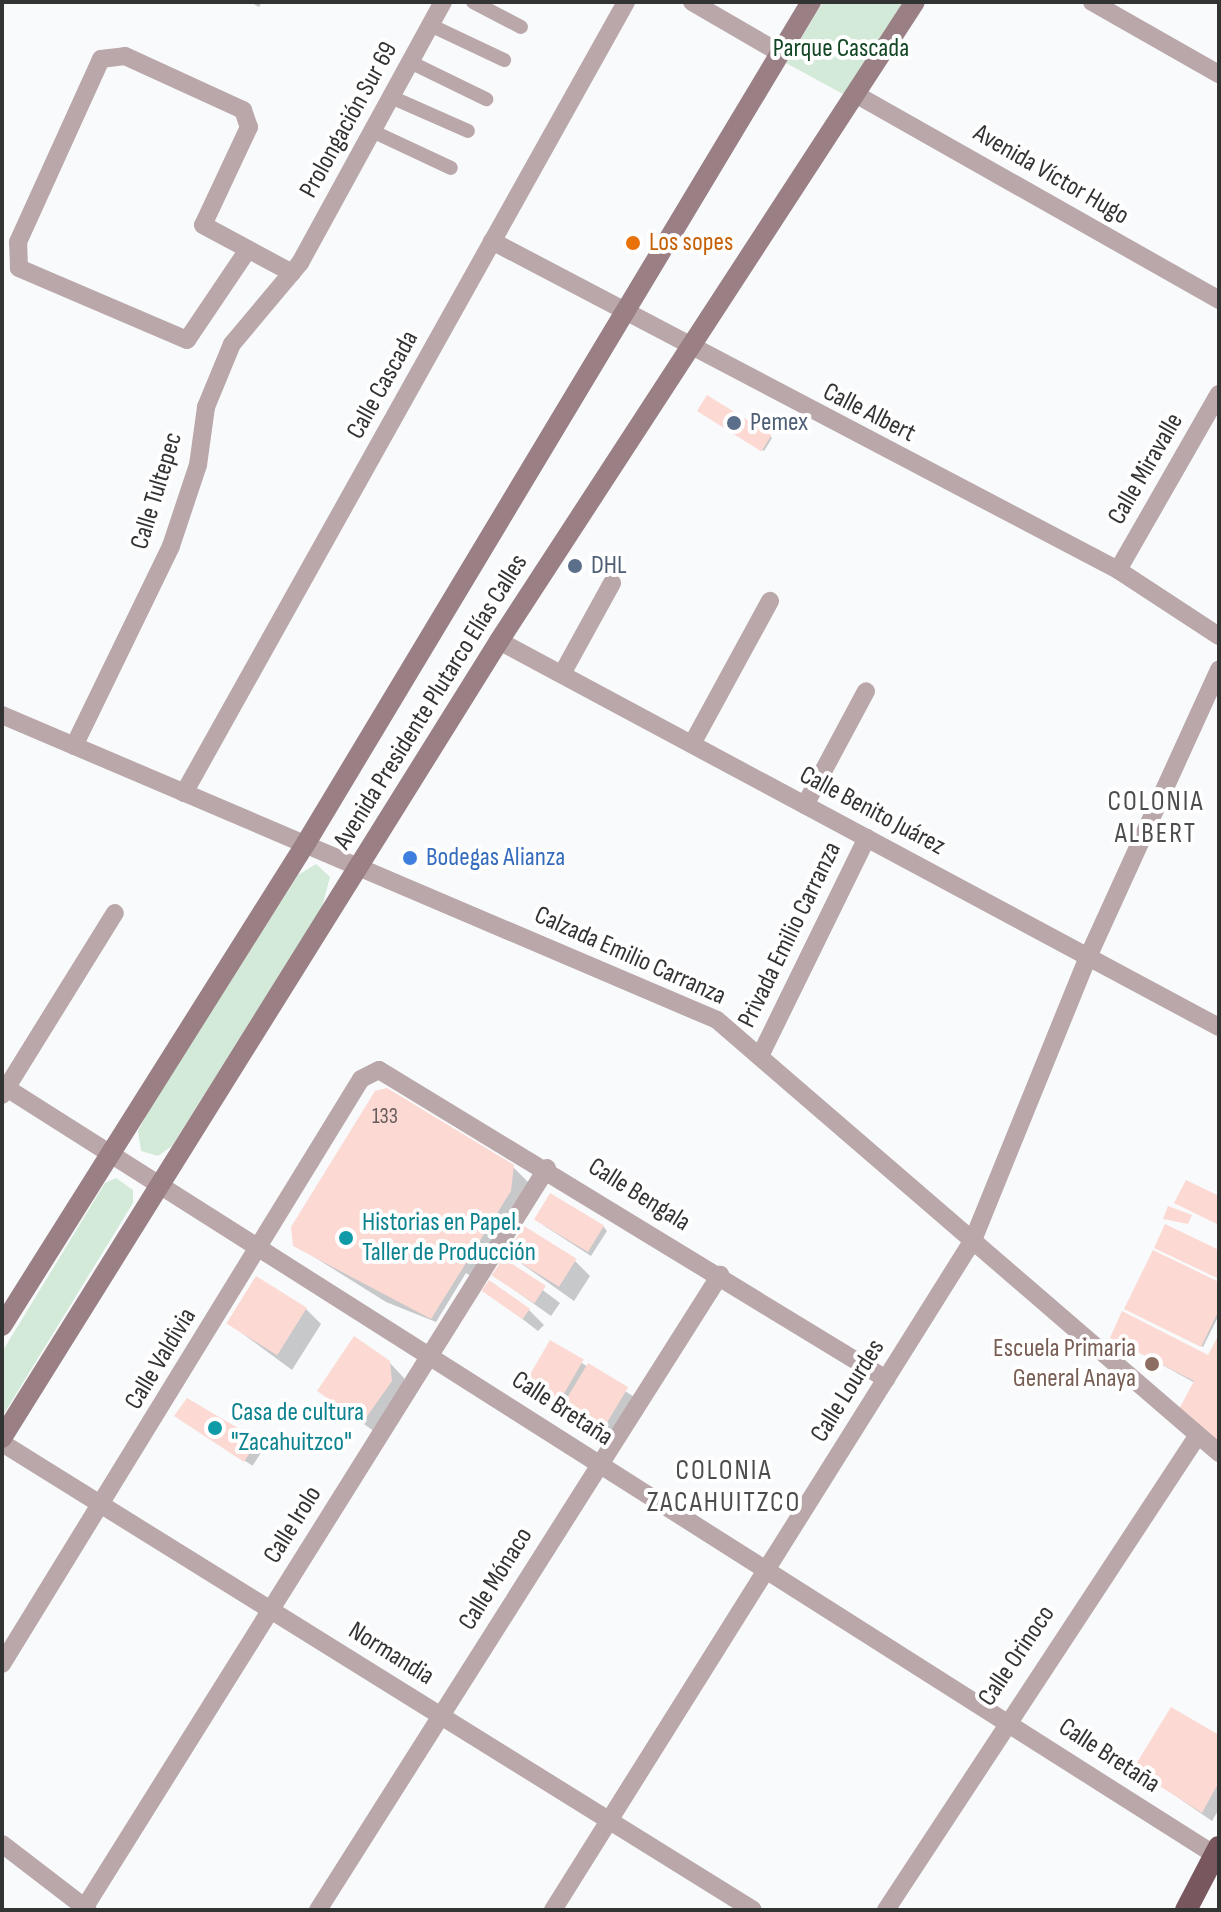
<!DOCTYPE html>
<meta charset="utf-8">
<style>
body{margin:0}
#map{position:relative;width:1221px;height:1912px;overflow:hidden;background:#f8fafc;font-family:"Sofia Sans Condensed",sans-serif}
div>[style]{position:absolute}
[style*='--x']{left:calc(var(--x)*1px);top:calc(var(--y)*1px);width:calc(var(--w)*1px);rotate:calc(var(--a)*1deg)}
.green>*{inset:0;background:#d4ead8}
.shadow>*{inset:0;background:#0003;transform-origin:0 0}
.building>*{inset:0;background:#fcd9d3;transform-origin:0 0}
.pedestrian>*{height:14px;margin:-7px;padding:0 7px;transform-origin:7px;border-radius:7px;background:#baa7aa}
.minor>*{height:18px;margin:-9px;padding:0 9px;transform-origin:9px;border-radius:9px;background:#baa7aa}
.secondary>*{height:20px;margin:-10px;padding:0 10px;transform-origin:10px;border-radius:10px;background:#9a7f84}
.trunk>*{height:22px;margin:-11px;padding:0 11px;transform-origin:11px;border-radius:11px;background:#79575e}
.dots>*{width:22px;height:22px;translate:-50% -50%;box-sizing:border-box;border:4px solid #fff;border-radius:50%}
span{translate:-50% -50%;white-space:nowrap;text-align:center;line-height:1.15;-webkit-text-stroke:8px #fff;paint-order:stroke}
.number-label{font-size:22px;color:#645c5b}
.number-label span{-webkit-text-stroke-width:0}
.park-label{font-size:26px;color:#144726}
.street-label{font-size:26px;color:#323333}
.food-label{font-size:26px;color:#c56008}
.left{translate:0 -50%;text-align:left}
.service-label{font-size:26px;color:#4e5e75}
.shop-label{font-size:26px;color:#366cbe}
.culture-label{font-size:26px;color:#0d838f}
.education-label{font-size:26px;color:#785e54}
.right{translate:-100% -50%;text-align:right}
.neighbourhood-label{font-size:28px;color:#4c4d4e;letter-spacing:2px}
.frame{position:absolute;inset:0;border:4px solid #323333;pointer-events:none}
</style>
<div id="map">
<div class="green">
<i style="clip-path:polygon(823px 2px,915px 2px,854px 100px,786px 63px)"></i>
<i style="clip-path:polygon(316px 864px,330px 877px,322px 907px,172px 1146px,158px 1156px,141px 1151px,138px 1131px,154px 1101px,298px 875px)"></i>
<i style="clip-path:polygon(116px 1178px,133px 1190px,133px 1203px,2px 1417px,2px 1352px,105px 1183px)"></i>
</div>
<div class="shadow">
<i style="clip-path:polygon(250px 2px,262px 2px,259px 7px)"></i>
<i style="clip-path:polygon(701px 413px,770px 436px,772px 438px,764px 451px)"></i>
<i style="clip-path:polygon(512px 1166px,528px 1182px,478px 1281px,466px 1273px,436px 1322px,386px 1302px,295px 1245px)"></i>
<i style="clip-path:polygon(543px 1225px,603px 1226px,607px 1231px,591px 1256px)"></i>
<i style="clip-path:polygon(508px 1254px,575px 1261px,590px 1276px,574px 1301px)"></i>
<i style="clip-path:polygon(504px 1261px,560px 1303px,551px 1316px,496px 1277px)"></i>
<i style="clip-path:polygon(1219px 1285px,1219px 1315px,1203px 1347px,1129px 1310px)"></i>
<i style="clip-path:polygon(485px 1290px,529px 1310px,544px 1325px,538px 1331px)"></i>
<i style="clip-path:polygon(306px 1309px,321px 1324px,292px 1370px,231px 1325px)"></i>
<i style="clip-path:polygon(1112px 1337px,1208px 1357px,1219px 1338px,1195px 1383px)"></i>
<i style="left:551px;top:1343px;width:109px;height:54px;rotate:33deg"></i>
<i style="clip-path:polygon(389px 1362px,404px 1378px,406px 1396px,379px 1435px,319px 1391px)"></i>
<i style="left:188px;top:1400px;width:90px;height:20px;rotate:33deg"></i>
<i style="clip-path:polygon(1219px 1738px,1219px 1809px,1212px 1821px,1135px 1768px)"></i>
</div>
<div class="building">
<i style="left:707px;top:395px;width:76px;height:19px;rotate:32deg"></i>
<i style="clip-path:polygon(387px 1088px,514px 1165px,511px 1191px,431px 1319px,293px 1246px,291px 1227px,375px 1091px)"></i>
<i style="clip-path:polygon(1186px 1180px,1219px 1196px,1219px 1225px,1174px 1203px)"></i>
<i style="left:550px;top:1193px;width:63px;height:31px;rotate:31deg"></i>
<i style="clip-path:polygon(1168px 1206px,1192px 1215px,1188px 1224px,1163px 1219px)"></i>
<i style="clip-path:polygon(1165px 1224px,1219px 1250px,1219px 1279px,1154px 1248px)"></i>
<i style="left:524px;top:1226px;width:62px;height:33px;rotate:32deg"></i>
<i style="clip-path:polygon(1153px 1250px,1219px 1282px,1219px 1310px,1201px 1347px,1124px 1309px)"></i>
<i style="left:503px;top:1258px;width:51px;height:21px;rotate:33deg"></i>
<i style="left:256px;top:1276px;width:60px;height:56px;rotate:32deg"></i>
<i style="left:489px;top:1280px;width:50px;height:13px;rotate:35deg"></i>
<i style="clip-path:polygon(1122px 1311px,1208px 1355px,1219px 1334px,1219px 1449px,1176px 1415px,1194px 1381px,1110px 1338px)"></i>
<i style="clip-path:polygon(354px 1336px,390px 1361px,392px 1381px,363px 1422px,317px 1391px)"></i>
<i style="left:550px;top:1340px;width:39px;height:57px;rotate:30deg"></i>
<i style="left:588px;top:1363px;width:47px;height:56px;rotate:31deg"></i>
<i style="clip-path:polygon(187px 1398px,258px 1440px,244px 1462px,174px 1416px)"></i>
<i style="clip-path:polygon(1171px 1707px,1219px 1735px,1219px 1782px,1202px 1813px,1133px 1769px)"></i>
</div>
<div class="pedestrian">
<i style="--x:473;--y:2;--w:54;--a:27.5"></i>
<i style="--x:430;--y:25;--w:82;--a:25.3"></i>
<i style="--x:410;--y:62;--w:85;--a:26"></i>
<i style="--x:391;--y:97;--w:84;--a:23.8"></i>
<i style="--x:372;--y:131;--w:87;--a:25.1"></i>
</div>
<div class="minor">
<i style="--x:692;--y:2;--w:102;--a:30.1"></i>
<i style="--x:1092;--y:2;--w:146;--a:29.6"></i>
<i style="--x:857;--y:95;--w:416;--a:29.5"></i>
<i style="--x:492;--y:241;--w:707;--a:27.72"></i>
<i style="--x:1118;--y:570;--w:121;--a:33.2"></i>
<i style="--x:247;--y:251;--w:107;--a:124"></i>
<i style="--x:187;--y:340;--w:183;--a:-156.8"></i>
<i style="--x:19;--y:268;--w:26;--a:-92"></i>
<i style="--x:18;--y:242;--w:201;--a:-65.6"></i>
<i style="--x:101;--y:59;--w:24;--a:-7"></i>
<i style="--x:125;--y:56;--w:130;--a:24.6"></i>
<i style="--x:243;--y:110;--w:18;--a:71"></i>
<i style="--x:249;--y:127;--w:108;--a:115.1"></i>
<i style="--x:203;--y:225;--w:101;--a:28.3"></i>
<i style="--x:1118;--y:570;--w:203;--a:-60.2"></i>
<i style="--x:499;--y:641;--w:817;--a:28.2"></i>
<i style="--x:562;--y:674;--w:104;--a:-61.2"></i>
<i style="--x:2;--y:715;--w:777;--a:23.1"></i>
<i style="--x:717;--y:1020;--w:663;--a:40.78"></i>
<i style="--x:692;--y:744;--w:163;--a:-61.4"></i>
<i style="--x:74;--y:746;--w:222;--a:-64.1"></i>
<i style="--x:171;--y:546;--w:85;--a:-71.6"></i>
<i style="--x:198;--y:465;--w:59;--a:-82.1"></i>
<i style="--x:206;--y:407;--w:68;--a:-67.6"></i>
<i style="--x:232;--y:344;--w:106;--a:-50"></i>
<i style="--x:300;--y:263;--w:298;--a:-61.3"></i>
<i style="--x:184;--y:793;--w:906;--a:-60.8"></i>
<i style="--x:805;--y:805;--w:129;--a:-61.8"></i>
<i style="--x:760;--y:1056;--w:243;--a:-63.9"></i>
<i style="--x:2;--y:1085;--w:1437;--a:32.41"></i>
<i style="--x:2;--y:1095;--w:214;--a:-58.2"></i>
<i style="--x:2;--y:1443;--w:884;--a:31.87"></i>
<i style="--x:2;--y:1664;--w:686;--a:-58.46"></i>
<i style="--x:361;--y:1079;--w:20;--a:-27"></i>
<i style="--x:379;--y:1070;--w:594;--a:31.36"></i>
<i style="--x:2;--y:1844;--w:108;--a:37.5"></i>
<i style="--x:83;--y:1910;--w:875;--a:-57.98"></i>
<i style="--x:318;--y:1910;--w:752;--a:-57.66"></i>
<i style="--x:553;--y:1910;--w:791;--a:-57.92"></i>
<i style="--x:973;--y:1240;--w:305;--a:-67.9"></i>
<i style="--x:1088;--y:957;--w:316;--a:-65.5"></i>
<i style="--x:886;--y:1910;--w:568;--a:-56.7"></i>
</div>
<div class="secondary">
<i style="--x:2;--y:1326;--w:571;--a:-57.81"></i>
<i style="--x:306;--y:843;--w:981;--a:-59.02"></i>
<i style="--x:2;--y:1438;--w:939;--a:-58.05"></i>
<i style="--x:499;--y:641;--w:762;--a:-56.94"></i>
</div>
<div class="trunk">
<i style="--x:1186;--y:1910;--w:71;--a:-62.4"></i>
</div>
<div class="dots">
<i style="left:633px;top:243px;background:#e8710a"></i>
<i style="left:734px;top:423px;background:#5c6f8a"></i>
<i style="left:575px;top:566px;background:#5c6f8a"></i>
<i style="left:410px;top:858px;background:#3f7fe0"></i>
<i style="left:346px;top:1238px;background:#0f9aa8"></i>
<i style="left:1152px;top:1364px;background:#8d6e63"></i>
<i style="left:215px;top:1428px;background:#0f9aa8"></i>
</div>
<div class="number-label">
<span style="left:385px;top:1117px">133</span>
</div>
<div class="park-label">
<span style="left:841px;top:49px">Parque Cascada</span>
</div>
<div class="street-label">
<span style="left:349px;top:120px;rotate:-61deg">Prolongación Sur 69</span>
<span style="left:1051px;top:175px;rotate:30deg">Avenida Víctor Hugo</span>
<span style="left:383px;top:385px;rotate:-61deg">Calle Cascada</span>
<span style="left:869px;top:413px;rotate:27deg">Calle Albert</span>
<span style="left:1146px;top:469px;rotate:-60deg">Calle Miravalle</span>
<span style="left:157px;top:491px;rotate:-73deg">Calle Tultepec</span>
<span style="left:431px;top:702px;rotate:-58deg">Avenida Presidente Plutarco Elías Calles</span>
<span style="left:872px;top:811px;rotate:28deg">Calle Benito Juárez</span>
<span style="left:790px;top:935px;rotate:-64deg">Privada Emilio Carranza</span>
<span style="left:630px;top:956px;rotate:24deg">Calzada Emilio Carranza</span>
<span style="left:639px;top:1195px;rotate:32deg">Calle Bengala</span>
<span style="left:161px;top:1359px;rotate:-59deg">Calle Valdivia</span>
<span style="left:848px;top:1391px;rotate:-58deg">Calle Lourdes</span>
<span style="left:562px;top:1409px;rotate:33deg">Calle Bretaña</span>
<span style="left:293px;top:1525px;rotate:-58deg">Calle Irolo</span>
<span style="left:496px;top:1579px;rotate:-58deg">Calle Mónaco</span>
<span style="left:391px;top:1654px;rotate:32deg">Normandia</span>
<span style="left:1017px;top:1656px;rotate:-56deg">Calle Orinoco</span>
<span style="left:1109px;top:1756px;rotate:33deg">Calle Bretaña</span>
</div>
<div class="food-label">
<span class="left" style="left:649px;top:243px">Los sopes</span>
</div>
<div class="service-label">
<span class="left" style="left:750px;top:423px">Pemex</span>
<span class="left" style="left:591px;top:566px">DHL</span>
</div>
<div class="shop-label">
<span class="left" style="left:426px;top:858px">Bodegas Alianza</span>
</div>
<div class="culture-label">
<span class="left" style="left:362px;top:1238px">Historias en Papel.<br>Taller de Producción</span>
<span class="left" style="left:231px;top:1428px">Casa de cultura<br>"Zacahuitzco"</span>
</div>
<div class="education-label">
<span class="right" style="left:1136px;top:1364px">Escuela Primaria<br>General Anaya</span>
</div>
<div class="neighbourhood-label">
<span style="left:1156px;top:818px">COLONIA<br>ALBERT</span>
<span style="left:724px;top:1487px">COLONIA<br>ZACAHUITZCO</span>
</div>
<div class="frame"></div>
</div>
